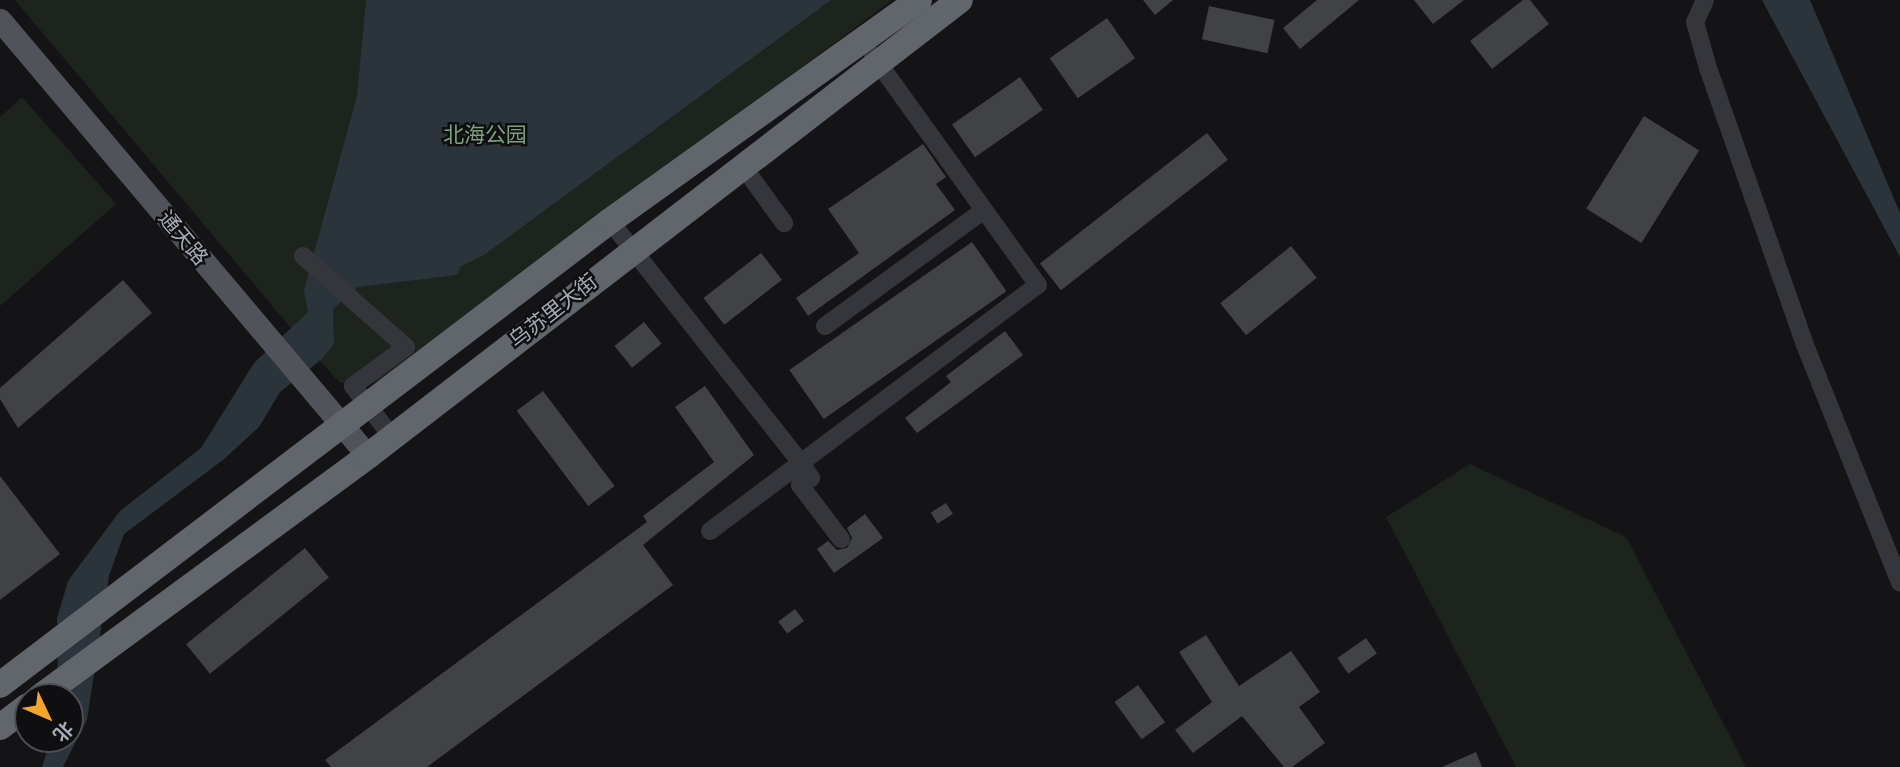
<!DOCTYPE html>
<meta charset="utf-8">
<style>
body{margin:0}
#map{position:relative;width:1900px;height:767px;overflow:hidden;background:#141416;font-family:Rubik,"Noto Sans SC",sans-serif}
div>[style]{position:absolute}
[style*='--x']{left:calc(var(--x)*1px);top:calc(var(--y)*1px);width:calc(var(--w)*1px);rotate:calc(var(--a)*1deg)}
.green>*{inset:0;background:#1c241d}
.water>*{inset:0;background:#2a343a}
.building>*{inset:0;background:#404246;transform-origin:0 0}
.minor>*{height:18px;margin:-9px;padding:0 9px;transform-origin:9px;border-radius:9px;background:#35363b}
.major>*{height:23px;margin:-11.5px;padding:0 11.5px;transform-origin:11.5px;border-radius:11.5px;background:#51535a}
.highway>*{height:26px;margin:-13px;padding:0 13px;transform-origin:13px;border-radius:13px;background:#61656c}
span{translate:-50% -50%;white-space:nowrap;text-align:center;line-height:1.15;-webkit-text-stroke:5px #0f0f11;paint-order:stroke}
.park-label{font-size:21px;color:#7ca27c}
.street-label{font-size:21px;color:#a5acb6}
.north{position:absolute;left:14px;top:683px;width:70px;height:70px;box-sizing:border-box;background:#0f0f11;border:2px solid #4b4e53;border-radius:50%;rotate:134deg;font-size:19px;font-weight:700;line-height:28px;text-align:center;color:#a5acb6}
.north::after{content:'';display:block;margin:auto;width:24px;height:32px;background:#f6a52c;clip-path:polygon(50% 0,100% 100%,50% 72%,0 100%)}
</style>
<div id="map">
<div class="green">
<i style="clip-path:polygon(15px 0,892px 0,389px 377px,361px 388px,339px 382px,290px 327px)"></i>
<i style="clip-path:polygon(22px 97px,116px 204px,0 306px,0 117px)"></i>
<i style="clip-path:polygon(1470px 464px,1626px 537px,1746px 767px,1516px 767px,1386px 517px)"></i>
</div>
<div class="water">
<i style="clip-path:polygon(366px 0,831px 0,484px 255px,461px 266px,457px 275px,358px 287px,333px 309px,334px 344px,322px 359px,280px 392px,259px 427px,223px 460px,124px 534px,109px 576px,87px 720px,63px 767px,42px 767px,51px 739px,70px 739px,70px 697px,58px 697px,57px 618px,68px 581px,120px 511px,201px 448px,254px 363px,308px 312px,304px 290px,357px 96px)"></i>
<i style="clip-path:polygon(1762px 0,1810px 0,1900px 213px,1900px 257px)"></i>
</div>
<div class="building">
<i style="clip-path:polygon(1143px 0,1173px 0,1155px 15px)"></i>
<i style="clip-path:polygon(1317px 0,1359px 0,1300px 49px,1283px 28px)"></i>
<i style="clip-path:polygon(1414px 0,1464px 0,1433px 24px)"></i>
<i style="clip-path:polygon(1523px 0,1530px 0,1549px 24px,1492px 69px,1470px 41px)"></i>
<i style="left:1209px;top:6px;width:67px;height:34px;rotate:12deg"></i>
<i style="left:1107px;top:18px;width:49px;height:70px;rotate:55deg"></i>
<i style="left:1020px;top:77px;width:40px;height:83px;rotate:55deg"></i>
<i style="left:1644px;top:116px;width:65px;height:109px;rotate:32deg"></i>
<i style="left:1207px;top:133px;width:34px;height:212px;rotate:52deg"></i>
<i style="clip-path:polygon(923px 144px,946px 177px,936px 184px,955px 210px,808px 316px,796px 298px,859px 253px,828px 209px)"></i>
<i style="left:972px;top:242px;width:60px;height:223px;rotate:55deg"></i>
<i style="left:1291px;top:246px;width:41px;height:91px;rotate:51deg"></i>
<i style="left:761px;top:253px;width:34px;height:73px;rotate:52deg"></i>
<i style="clip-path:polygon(123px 280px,152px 313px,18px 428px,0 399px,0 388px)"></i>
<i style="left:644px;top:322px;width:28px;height:38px;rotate:51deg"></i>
<i style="clip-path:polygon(1005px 331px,1023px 355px,917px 433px,905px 418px,951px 382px,946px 376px)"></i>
<i style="clip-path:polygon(705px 386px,754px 455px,643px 545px,673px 585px,427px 767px,331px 767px,325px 760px,647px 522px,643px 516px,714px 462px,675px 407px)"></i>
<i style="left:543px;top:391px;width:119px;height:33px;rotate:53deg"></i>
<i style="clip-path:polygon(0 476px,60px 554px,0 600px)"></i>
<i style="left:946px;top:503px;width:13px;height:18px;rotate:58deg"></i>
<i style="clip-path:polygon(865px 514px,883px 538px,834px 573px,817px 549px,828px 541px,837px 550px,847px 548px,852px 538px,847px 528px)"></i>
<i style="left:305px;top:548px;width:38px;height:153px;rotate:51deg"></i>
<i style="left:795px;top:609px;width:15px;height:21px;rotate:53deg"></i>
<i style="clip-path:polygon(1206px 635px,1239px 686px,1291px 651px,1320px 692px,1299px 707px,1325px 743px,1292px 767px,1284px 767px,1242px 716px,1193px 753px,1175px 730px,1212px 702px,1179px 652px)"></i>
<i style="left:1366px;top:638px;width:19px;height:35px;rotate:55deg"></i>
<i style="left:1138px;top:685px;width:46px;height:29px;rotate:54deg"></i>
<i style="clip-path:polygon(1476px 752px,1482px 767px,1442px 767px)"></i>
</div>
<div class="minor">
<i style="--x:1705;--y:0;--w:24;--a:114"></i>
<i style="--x:1695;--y:22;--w:48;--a:74.2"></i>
<i style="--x:1708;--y:68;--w:293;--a:70.7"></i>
<i style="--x:1805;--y:345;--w:256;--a:68.2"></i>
<i style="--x:742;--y:165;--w:72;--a:54.1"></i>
<i style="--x:610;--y:221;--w:308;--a:51.7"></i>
<i style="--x:801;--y:463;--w:18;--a:56"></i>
<i style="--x:811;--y:478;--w:13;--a:148"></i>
<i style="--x:800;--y:485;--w:68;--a:52.8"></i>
<i style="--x:303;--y:256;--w:137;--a:41.5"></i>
<i style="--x:406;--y:347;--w:66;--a:143.7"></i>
<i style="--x:353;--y:386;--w:64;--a:52.6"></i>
<i style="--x:825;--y:326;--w:197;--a:-36.1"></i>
<i style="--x:710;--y:531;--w:410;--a:-36.9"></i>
<i style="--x:1038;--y:285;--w:283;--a:-125.7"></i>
</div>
<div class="major">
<i style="--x:0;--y:20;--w:571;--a:49.83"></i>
</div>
<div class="highway">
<i style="--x:0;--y:685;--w:766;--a:-37.26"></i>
<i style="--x:610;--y:221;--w:380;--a:-35.6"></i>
<i style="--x:40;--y:697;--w:407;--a:-36.3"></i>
<i style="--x:368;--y:456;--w:747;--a:-37.61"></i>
<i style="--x:0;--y:727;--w:35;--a:-37"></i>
</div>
<div class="park-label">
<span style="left:485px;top:135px">北海公园</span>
</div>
<div class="street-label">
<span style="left:183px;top:238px;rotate:50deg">通天路</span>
<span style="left:553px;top:311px;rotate:-38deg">乌苏里大街</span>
</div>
<div class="north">北</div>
</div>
